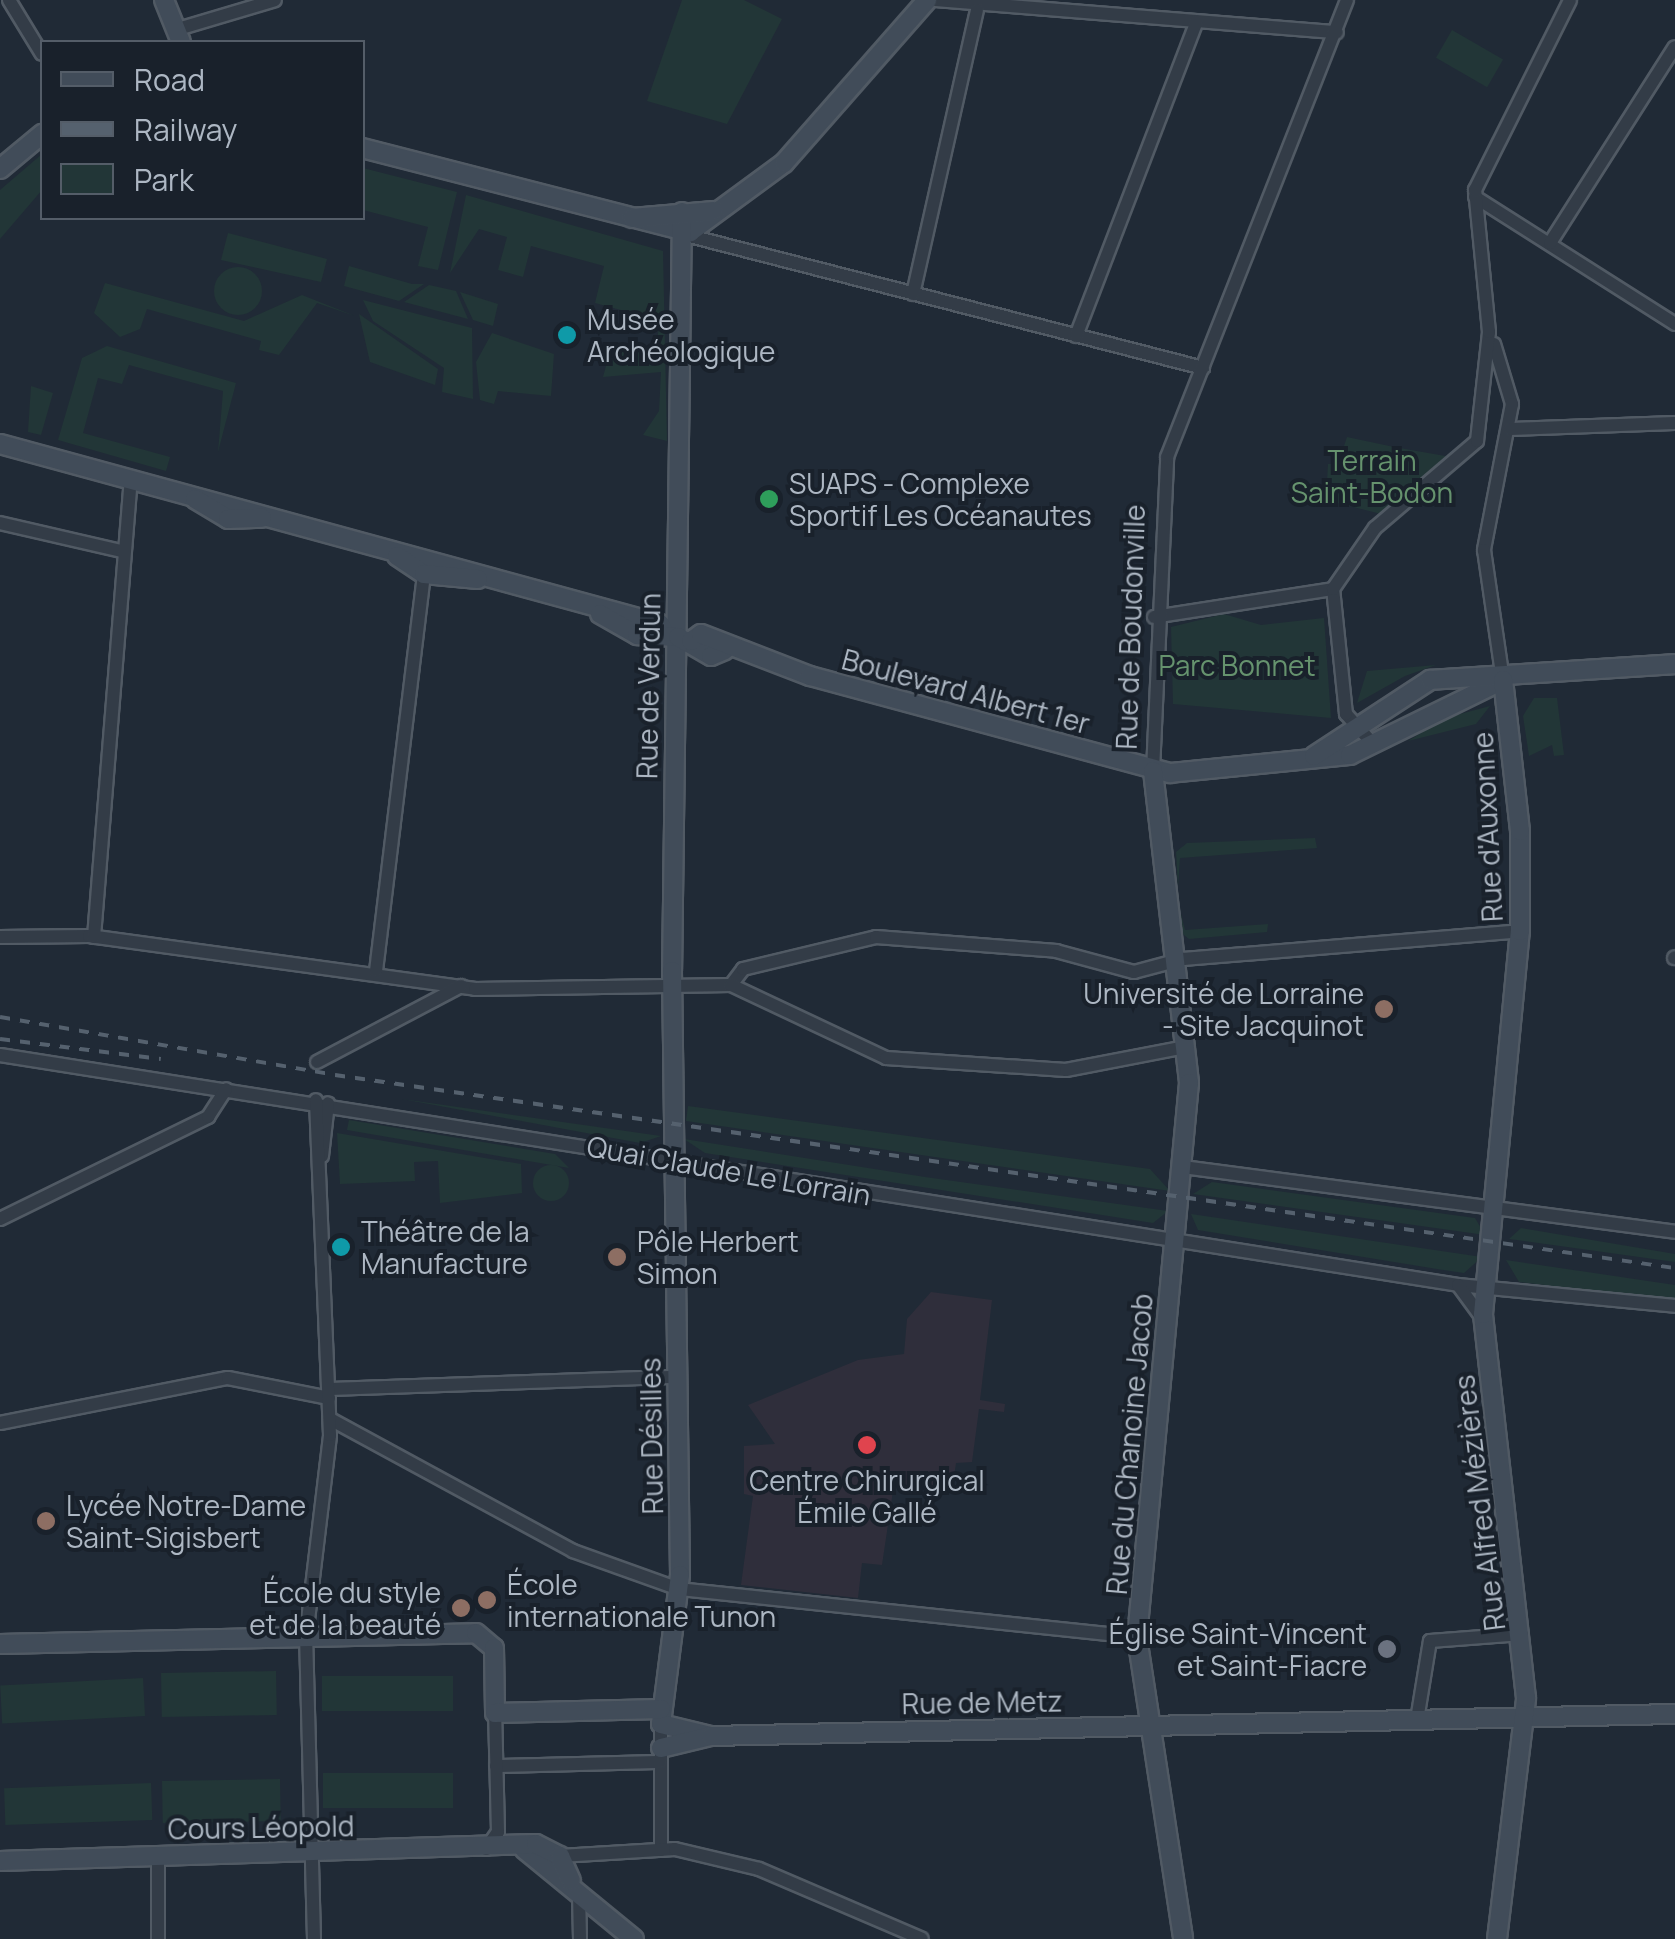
<!DOCTYPE html>
<meta charset="utf-8">
<style>
body{margin:0}
#map{position:relative;width:1675px;height:1939px;overflow:hidden;background:#202a36;font-family:Manrope,sans-serif}
div>[style]{position:absolute}
[style*='--x']{left:calc(var(--x)*1px);top:calc(var(--y)*1px);width:calc(var(--w)*1px);rotate:calc(var(--a)*1deg)}
.medical>*{inset:0;background:#2f2e3b}
.green>*{inset:0;background:#223637;transform-origin:0 0}
.round{border-radius:50%}
.roads{filter:drop-shadow(2px 0 #515a64) drop-shadow(-2px 0 #515a64) drop-shadow(0 2px #515a64) drop-shadow(0 -2px #515a64)}
.street>*{height:12px;margin:-6px;padding:0 6px;transform-origin:6px;border-radius:6px;background:#333c47}
.secondary>*{height:18px;margin:-9px;padding:0 9px;transform-origin:9px;border-radius:9px;background:#414c59}
.rail>*{height:4px;margin-top:-2px;transform-origin:0;background:repeating-linear-gradient(90deg,#55616e 0 10px,transparent 0 20px)}
.dots>*{width:28px;height:28px;translate:-50% -50%;box-sizing:border-box;border:5px solid #19212b;border-radius:50%}
span{translate:-50% -50%;white-space:nowrap;text-align:center;line-height:1.15;-webkit-text-stroke:8px #19212b;paint-order:stroke}
.poi-label{font-size:28px;color:#adb7c3}
.left{translate:0 -50%;text-align:left}
.right{translate:-100% -50%;text-align:right}
.park-label{font-size:28px;color:#66936e}
.street-label{font-size:28px;color:#adb7c3}
.legend{position:absolute;left:40px;top:40px;width:325px;height:180px;box-sizing:border-box;background:#19212b;border:2px solid #545d68;margin:0;padding:12px 18px;list-style:none;font-size:30px;color:#adb7c3}
.legend li{display:flex;align-items:center;gap:20px;height:50px}
.legend b{width:50px;border:2px solid #545d68}
</style>
<div id="map">
<div class="medical">
<i style="clip-path:polygon(931px 1292px,992px 1300px,980px 1400px,1005px 1404px,1004px 1412px,979px 1409px,972px 1462px,956px 1463px,952px 1491px,894px 1484px,882px 1565px,862px 1563px,858px 1598px,741px 1585px,753px 1496px,744px 1494px,744px 1446px,775px 1444px,748px 1405px,858px 1360px,904px 1354px,907px 1319px)"></i>
</div>
<div class="green">
<i style="clip-path:polygon(682px 0,744px 0,782px 19px,727px 124px,647px 101px)"></i>
<i style="left:1452px;top:30px;width:59px;height:32px;rotate:30deg"></i>
<i style="clip-path:polygon(42px 154px,42px 190px,0 239px,0 190px)"></i>
<i style="clip-path:polygon(363px 168px,457px 192px,438px 270px,418px 266px,428px 227px,363px 210px)"></i>
<i style="clip-path:polygon(466px 195px,663px 251px,667px 441px,643px 435px,659px 411px,661px 372px,603px 377px,612px 344px,653px 354px,661px 321px,595px 303px,604px 266px,531px 246px,523px 277px,498px 270px,507px 237px,479px 229px,450px 273px)"></i>
<i style="clip-path:polygon(228px 233px,327px 259px,321px 282px,221px 260px)"></i>
<i style="clip-path:polygon(349px 266px,412px 284px,424px 284px,399px 301px,344px 286px)"></i>
<i class="round" style="left:214px;top:267px;width:48px;height:48px"></i>
<i style="clip-path:polygon(105px 283px,244px 321px,302px 295px,355px 316px,317px 303px,279px 355px,259px 350px,261px 341px,147px 309px,140px 329px,120px 337px,94px 313px)"></i>
<i style="clip-path:polygon(429px 285px,456px 291px,468px 319px,404px 302px)"></i>
<i style="clip-path:polygon(460px 292px,498px 304px,493px 326px,473px 320px)"></i>
<i style="clip-path:polygon(363px 300px,472px 328px,473px 399px,442px 392px,444px 368px,373px 321px)"></i>
<i style="clip-path:polygon(359px 314px,438px 369px,435px 385px,370px 362px)"></i>
<i style="clip-path:polygon(492px 333px,554px 354px,551px 396px,498px 391px,494px 404px,480px 400px,476px 362px)"></i>
<i style="clip-path:polygon(107px 346px,236px 383px,218px 452px,223px 391px,129px 365px,122px 384px,98px 378px,83px 433px,170px 457px,166px 471px,58px 440px,82px 358px)"></i>
<i style="clip-path:polygon(31px 386px,53px 393px,41px 435px,28px 432px)"></i>
<i style="clip-path:polygon(1347px 437px,1394px 447px,1451px 457px,1381px 514px,1326px 500px,1328px 464px,1338px 464px)"></i>
<i style="clip-path:polygon(1224px 614px,1261px 625px,1324px 618px,1331px 718px,1173px 704px,1171px 627px)"></i>
<i style="clip-path:polygon(1436px 665px,1405px 676px,1357px 703px,1367px 671px)"></i>
<i style="clip-path:polygon(1534px 698px,1557px 698px,1564px 755px,1554px 756px,1552px 745px,1529px 756px,1523px 716px)"></i>
<i style="clip-path:polygon(1490px 706px,1476px 724px,1408px 741px,1445px 718px)"></i>
<i style="clip-path:polygon(1315px 838px,1317px 848px,1180px 858px,1178px 887px,1176px 852px,1187px 843px)"></i>
<i style="clip-path:polygon(1178px 902px,1185px 930px,1268px 924px,1267px 932px,1189px 939px,1179px 931px)"></i>
<i style="clip-path:polygon(402px 1099px,661px 1136px,640px 1143px)"></i>
<i style="clip-path:polygon(688px 1106px,1150px 1169px,1170px 1191px,686px 1121px)"></i>
<i style="clip-path:polygon(349px 1120px,555px 1154px,569px 1168px,347px 1130px)"></i>
<i style="clip-path:polygon(337px 1133px,521px 1164px,522px 1193px,440px 1203px,438px 1161px,414px 1162px,415px 1181px,340px 1184px)"></i>
<i style="clip-path:polygon(684px 1139px,925px 1177px,1168px 1211px,1153px 1223px,705px 1153px)"></i>
<i class="round" style="left:533px;top:1165px;width:36px;height:36px"></i>
<i style="clip-path:polygon(1212px 1182px,1475px 1218px,1485px 1235px,1193px 1194px)"></i>
<i style="clip-path:polygon(1191px 1214px,1482px 1257px,1464px 1273px,1437px 1269px,1198px 1230px)"></i>
<i style="clip-path:polygon(1521px 1228px,1675px 1254px,1675px 1262px,1509px 1239px)"></i>
<i style="clip-path:polygon(1506px 1260px,1675px 1285px,1675px 1301px,1519px 1282px)"></i>
<i style="left:276px;top:1671px;width:44px;height:115px;rotate:89deg"></i>
<i style="left:453px;top:1676px;width:35px;height:131px;rotate:90deg"></i>
<i style="left:143px;top:1678px;width:38px;height:143px;rotate:87deg"></i>
<i style="left:453px;top:1773px;width:35px;height:130px;rotate:90deg"></i>
<i style="left:280px;top:1779px;width:42px;height:118px;rotate:89deg"></i>
<i style="left:151px;top:1783px;width:37px;height:147px;rotate:88deg"></i>
</div>
<div class="roads">
<div class="street">
<i style="--x:9;--y:0;--w:63;--a:58.6"></i>
<i style="--x:935;--y:0;--w:403;--a:4.6"></i>
<i style="--x:178;--y:29;--w:101;--a:-16.6"></i>
<i style="--x:1475;--y:197;--w:237;--a:32.4"></i>
<i style="--x:682;--y:234;--w:538;--a:14.42"></i>
<i style="--x:1550;--y:243;--w:232;--a:-57.5"></i>
<i style="--x:913;--y:294;--w:291;--a:-77.3"></i>
<i style="--x:1076;--y:336;--w:337;--a:-69"></i>
<i style="--x:1494;--y:344;--w:63;--a:73.3"></i>
<i style="--x:1512;--y:404;--w:149;--a:100.9"></i>
<i style="--x:1484;--y:550;--w:131;--a:81.7"></i>
<i style="--x:1510;--y:429;--w:165;--a:-2.1"></i>
<i style="--x:0;--y:523;--w:124;--a:13"></i>
<i style="--x:1154;--y:617;--w:181;--a:-8.9"></i>
<i style="--x:1374;--y:745;--w:42;--a:-132.1"></i>
<i style="--x:1346;--y:714;--w:126;--a:-95.9"></i>
<i style="--x:1333;--y:589;--w:74;--a:-55.5"></i>
<i style="--x:1375;--y:528;--w:134;--a:-40.5"></i>
<i style="--x:1477;--y:441;--w:110;--a:-83.7"></i>
<i style="--x:1489;--y:332;--w:143;--a:-95.6"></i>
<i style="--x:1475;--y:190;--w:212;--a:-63.4"></i>
<i style="--x:1153;--y:771;--w:314;--a:-87.4"></i>
<i style="--x:1167;--y:457;--w:491;--a:-68.5"></i>
<i style="--x:0;--y:937;--w:89;--a:-0.6"></i>
<i style="--x:89;--y:936;--w:390;--a:7.8"></i>
<i style="--x:475;--y:989;--w:256;--a:-0.9"></i>
<i style="--x:94;--y:937;--w:457;--a:-85.4"></i>
<i style="--x:1674;--y:958;--w:1;--a:-45"></i>
<i style="--x:376;--y:971;--w:400;--a:-83.1"></i>
<i style="--x:731;--y:985;--w:20;--a:-53"></i>
<i style="--x:743;--y:969;--w:137;--a:-13.5"></i>
<i style="--x:876;--y:937;--w:181;--a:4.4"></i>
<i style="--x:1056;--y:951;--w:81;--a:15.1"></i>
<i style="--x:1134;--y:972;--w:51;--a:-14.9"></i>
<i style="--x:1183;--y:959;--w:338;--a:-4.7"></i>
<i style="--x:731;--y:985;--w:171;--a:25.2"></i>
<i style="--x:886;--y:1058;--w:180;--a:3.8"></i>
<i style="--x:1066;--y:1070;--w:121;--a:-10.9"></i>
<i style="--x:0;--y:1055;--w:1476;--a:8.96"></i>
<i style="--x:1458;--y:1285;--w:218;--a:5.5"></i>
<i style="--x:317;--y:1062;--w:163;--a:-27.8"></i>
<i style="--x:322;--y:1156;--w:53;--a:-83.5"></i>
<i style="--x:1183;--y:1167;--w:496;--a:7.5"></i>
<i style="--x:0;--y:1219;--w:232;--a:-26.1"></i>
<i style="--x:208;--y:1117;--w:33;--a:-57"></i>
<i style="--x:1458;--y:1285;--w:42;--a:53.7"></i>
<i style="--x:329;--y:1389;--w:349;--a:-2"></i>
<i style="--x:330;--y:1419;--w:277;--a:28.5"></i>
<i style="--x:573;--y:1551;--w:113;--a:19.7"></i>
<i style="--x:679;--y:1589;--w:461;--a:6"></i>
<i style="--x:0;--y:1423;--w:232;--a:-11.2"></i>
<i style="--x:228;--y:1378;--w:103;--a:11.2"></i>
<i style="--x:1417;--y:1720;--w:80;--a:-80.7"></i>
<i style="--x:1430;--y:1641;--w:92;--a:-4.4"></i>
<i style="--x:661;--y:1724;--w:126;--a:90"></i>
<i style="--x:496;--y:1766;--w:165;--a:-1.4"></i>
<i style="--x:486;--y:1849;--w:21;--a:-55"></i>
<i style="--x:498;--y:1832;--w:119;--a:-91.4"></i>
<i style="--x:158;--y:1856;--w:83;--a:90"></i>
<i style="--x:560;--y:1856;--w:115;--a:-3.5"></i>
<i style="--x:675;--y:1849;--w:86;--a:13.4"></i>
<i style="--x:759;--y:1869;--w:177;--a:23.2"></i>
<i style="--x:579;--y:1892;--w:47;--a:88.8"></i>
<i style="--x:314;--y:1939;--w:302;--a:-91.5"></i>
<i style="--x:306;--y:1637;--w:203;--a:-83.2"></i>
<i style="--x:330;--y:1435;--w:335;--a:-92.4"></i>
</div>
<div class="secondary">
<i style="--x:164;--y:0;--w:45;--a:68"></i>
<i style="--x:362;--y:148;--w:339;--a:14.4"></i>
<i style="--x:690;--y:232;--w:117;--a:-36.3"></i>
<i style="--x:784;--y:163;--w:217;--a:-48.7"></i>
<i style="--x:0;--y:169;--w:55;--a:-39.8"></i>
<i style="--x:682;--y:212;--w:759;--a:90.75"></i>
<i style="--x:672;--y:971;--w:604;--a:89.24"></i>
<i style="--x:680;--y:1575;--w:150;--a:97.3"></i>
<i style="--x:661;--y:1724;--w:51;--a:13.5"></i>
<i style="--x:632;--y:218;--w:82;--a:-4.9"></i>
<i style="--x:0;--y:444;--w:684;--a:15.26"></i>
<i style="--x:660;--y:624;--w:11;--a:63"></i>
<i style="--x:195;--y:499;--w:39;--a:31"></i>
<i style="--x:228;--y:519;--w:34;--a:-2"></i>
<i style="--x:397;--y:556;--w:32;--a:34"></i>
<i style="--x:424;--y:574;--w:54;--a:5.3"></i>
<i style="--x:600;--y:614;--w:43;--a:29.6"></i>
<i style="--x:637;--y:635;--w:41;--a:2.8"></i>
<i style="--x:678;--y:637;--w:38;--a:30"></i>
<i style="--x:711;--y:656;--w:15;--a:-23"></i>
<i style="--x:691;--y:641;--w:12;--a:-35"></i>
<i style="--x:701;--y:634;--w:117;--a:21.1"></i>
<i style="--x:810;--y:676;--w:373;--a:15.1"></i>
<i style="--x:1170;--y:773;--w:181;--a:-5.7"></i>
<i style="--x:1350;--y:755;--w:170;--a:-26.1"></i>
<i style="--x:1314;--y:756;--w:139;--a:-33.2"></i>
<i style="--x:1430;--y:680;--w:246;--a:-3.7"></i>
<i style="--x:1153;--y:771;--w:314;--a:83.4"></i>
<i style="--x:1189;--y:1083;--w:556;--a:95.36"></i>
<i style="--x:1137;--y:1637;--w:305;--a:81.3"></i>
<i style="--x:0;--y:1644;--w:476;--a:-1.3"></i>
<i style="--x:476;--y:1633;--w:23;--a:40"></i>
<i style="--x:494;--y:1648;--w:65;--a:89.1"></i>
<i style="--x:495;--y:1713;--w:166;--a:-1.4"></i>
<i style="--x:661;--y:1748;--w:51;--a:-13.5"></i>
<i style="--x:711;--y:1736;--w:964;--a:-1.31"></i>
<i style="--x:524;--y:1849;--w:142;--a:39.3"></i>
<i style="--x:0;--y:1861;--w:536;--a:-1.82"></i>
<i style="--x:536;--y:1844;--w:27;--a:27"></i>
<i style="--x:560;--y:1856;--w:27;--a:66"></i>
<i style="--x:1497;--y:1939;--w:243;--a:-83.1"></i>
<i style="--x:1526;--y:1698;--w:386;--a:-96.4"></i>
<i style="--x:1483;--y:1314;--w:385;--a:-84.5"></i>
<i style="--x:1520;--y:931;--w:100;--a:-90"></i>
<i style="--x:1520;--y:831;--w:152;--a:-96.4"></i>
</div>
</div>
<div class="rail">
<i style="--x:0;--y:1017;--w:340;--a:9.8"></i>
<i style="--x:335;--y:1075;--w:1354;--a:8.2"></i>
<i style="--x:0;--y:1039;--w:162;--a:7.1"></i>
</div>
<div class="dots">
<i style="left:567px;top:335px;background:#0f9aa8"></i>
<i style="left:769px;top:499px;background:#2e9e5b"></i>
<i style="left:1384px;top:1009px;background:#8d6e63"></i>
<i style="left:341px;top:1247px;background:#0f9aa8"></i>
<i style="left:617px;top:1257px;background:#8d6e63"></i>
<i style="left:867px;top:1445px;background:#e0444e"></i>
<i style="left:46px;top:1521px;background:#8d6e63"></i>
<i style="left:487px;top:1600px;background:#8d6e63"></i>
<i style="left:461px;top:1608px;background:#8d6e63"></i>
<i style="left:1387px;top:1649px;background:#6b7280"></i>
</div>
<div class="poi-label">
<span class="left" style="left:587px;top:335px">Musée<br>Archéologique</span>
<span class="left" style="left:789px;top:499px">SUAPS - Complexe<br>Sportif Les Océanautes</span>
<span class="right" style="left:1364px;top:1009px">Université de Lorraine<br>- Site Jacquinot</span>
<span class="left" style="left:361px;top:1247px">Théâtre de la<br>Manufacture</span>
<span class="left" style="left:637px;top:1257px">Pôle Herbert<br>Simon</span>
<span style="left:867px;top:1496px">Centre Chirurgical<br>Émile Gallé</span>
<span class="left" style="left:66px;top:1521px">Lycée Notre-Dame<br>Saint-Sigisbert</span>
<span class="left" style="left:507px;top:1600px">École<br>internationale Tunon</span>
<span class="right" style="left:441px;top:1608px">École du style<br>et de la beauté</span>
<span class="right" style="left:1367px;top:1649px">Église Saint-Vincent<br>et Saint-Fiacre</span>
</div>
<div class="park-label">
<span style="left:1372px;top:476px">Terrain<br>Saint-Bodon</span>
<span style="left:1237px;top:665px">Parc Bonnet</span>
</div>
<div class="street-label">
<span style="left:1130px;top:627px;rotate:-88deg">Rue de Boudonville</span>
<span style="left:648px;top:686px;rotate:-89deg">Rue de Verdun</span>
<span style="left:966px;top:691px;rotate:15deg">Boulevard Albert 1er</span>
<span style="left:1487px;top:827px;rotate:-93deg">Rue d'Auxonne</span>
<span style="left:729px;top:1170px;rotate:10deg">Quai Claude Le Lorrain</span>
<span style="left:651px;top:1436px;rotate:-91deg">Rue Désilles</span>
<span style="left:1129px;top:1444px;rotate:-85deg">Rue du Chanoine Jacob</span>
<span style="left:1479px;top:1503px;rotate:-97deg">Rue Alfred Mézières</span>
<span style="left:982px;top:1702px;rotate:-1deg">Rue de Metz</span>
<span style="left:261px;top:1827px;rotate:-1deg">Cours Léopold</span>
</div>
<ul class="legend">
<li><b style="height:12px;background:#414c59"></b>Road</li>
<li><b style="height:12px;background:#55616e"></b>Railway</li>
<li><b style="height:28px;background:#223637"></b>Park</li>
</ul>
</div>
